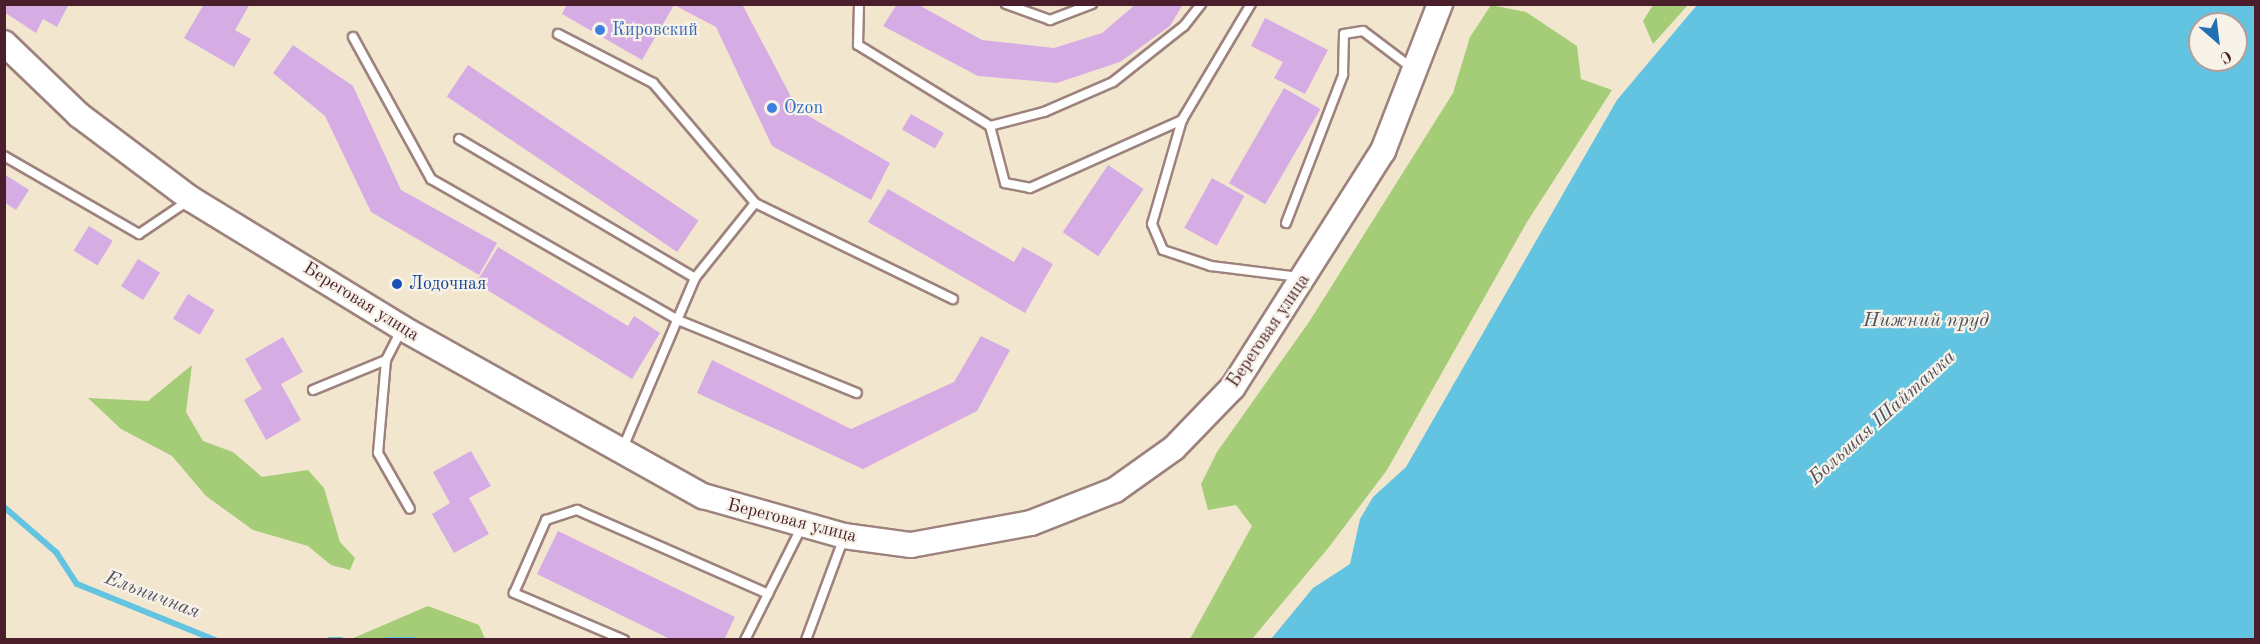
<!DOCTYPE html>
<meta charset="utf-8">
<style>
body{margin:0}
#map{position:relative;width:2260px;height:644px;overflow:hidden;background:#f3e6cf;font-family:"Old Standard TT",serif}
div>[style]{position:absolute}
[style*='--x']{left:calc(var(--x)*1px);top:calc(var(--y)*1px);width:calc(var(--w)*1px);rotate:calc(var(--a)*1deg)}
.green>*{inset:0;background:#a5cd77}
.water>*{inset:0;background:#63c4e1}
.stream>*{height:6px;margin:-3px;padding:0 3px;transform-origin:3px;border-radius:3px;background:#63c4e1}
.building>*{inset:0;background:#d6ace5;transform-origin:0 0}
.roads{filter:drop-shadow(2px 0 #9e827d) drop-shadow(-2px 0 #9e827d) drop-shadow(0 2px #9e827d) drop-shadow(0 -2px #9e827d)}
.service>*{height:8px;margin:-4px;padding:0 4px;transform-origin:4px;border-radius:4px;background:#fff}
.secondary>*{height:24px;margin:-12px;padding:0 12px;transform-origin:12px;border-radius:12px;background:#fff}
.dots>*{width:16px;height:16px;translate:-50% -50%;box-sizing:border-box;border:3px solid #f7f3e8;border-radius:50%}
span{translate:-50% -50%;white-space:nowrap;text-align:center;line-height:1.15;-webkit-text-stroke:4.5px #f7f3e8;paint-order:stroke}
.shop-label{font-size:18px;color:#366cbe}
.left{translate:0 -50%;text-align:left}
.transit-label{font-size:18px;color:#164399}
.street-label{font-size:18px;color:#4a1f2b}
.water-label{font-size:20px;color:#525162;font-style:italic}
.frame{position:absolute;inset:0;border:6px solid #4a1f2b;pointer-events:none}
.north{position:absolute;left:2188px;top:12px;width:60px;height:60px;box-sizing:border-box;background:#f7f3e8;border:2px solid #b29e9c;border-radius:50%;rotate:152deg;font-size:16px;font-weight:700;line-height:24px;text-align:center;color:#4a1f2b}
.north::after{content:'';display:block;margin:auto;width:21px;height:27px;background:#1f6fb2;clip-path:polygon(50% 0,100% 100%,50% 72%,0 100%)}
</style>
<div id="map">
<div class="green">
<i style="clip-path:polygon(1491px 5px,1526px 12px,1577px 46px,1581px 79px,1612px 90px,1527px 222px,1387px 470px,1329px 547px,1252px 639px,1190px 639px,1252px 526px,1236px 505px,1208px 510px,1201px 484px,1217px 452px,1309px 322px,1453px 93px,1470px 37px)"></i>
<i style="clip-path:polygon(1653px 5px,1688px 5px,1653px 44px,1643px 21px)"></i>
<i style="clip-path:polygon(192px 365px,186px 412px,203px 441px,233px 452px,262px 477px,308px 470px,324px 488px,340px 542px,355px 558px,350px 570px,331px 565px,308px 546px,253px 530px,206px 496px,172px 456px,121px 429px,88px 398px,148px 401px)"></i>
<i style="clip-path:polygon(428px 606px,479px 625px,485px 639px,351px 639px)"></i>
</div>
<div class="water">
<i style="clip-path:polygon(evenodd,1697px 5px,2255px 5px,2255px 639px,1271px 639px,1313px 588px,1350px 564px,1360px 519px,1373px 497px,1406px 467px,1617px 100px,1697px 5px,2200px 24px,2236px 24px,2236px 60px,2200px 60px,2200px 24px)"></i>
</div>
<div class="stream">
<i style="--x:4;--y:507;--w:69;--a:40.9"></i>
<i style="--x:56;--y:552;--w:38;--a:57"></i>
<i style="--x:77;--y:584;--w:149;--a:22.1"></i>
<i style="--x:330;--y:640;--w:11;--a:0"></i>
<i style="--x:388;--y:640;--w:26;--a:0"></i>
</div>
<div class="building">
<i style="clip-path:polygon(4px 4px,69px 4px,57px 27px,43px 19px,36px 33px,4px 12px)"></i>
<i style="clip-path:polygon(204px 4px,250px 4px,235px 30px,251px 39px,234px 67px,184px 38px)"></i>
<i style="clip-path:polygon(567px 4px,742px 4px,798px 110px,890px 163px,871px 200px,772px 146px,716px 27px,674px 5px,642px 60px,562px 14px)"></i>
<i style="clip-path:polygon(897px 4px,917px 4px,982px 40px,1054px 48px,1102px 33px,1136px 4px,1183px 4px,1170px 26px,1120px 62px,1057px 83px,978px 76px,883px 26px)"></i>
<i style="clip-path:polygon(1265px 18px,1328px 50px,1305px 94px,1274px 78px,1283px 62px,1251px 46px)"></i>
<i style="clip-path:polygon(293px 45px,353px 86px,401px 190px,497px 243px,479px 275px,371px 212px,325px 116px,273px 73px)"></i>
<i style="left:468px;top:65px;width:278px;height:38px;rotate:34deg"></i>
<i style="left:1284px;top:88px;width:42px;height:110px;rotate:30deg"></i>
<i style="left:911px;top:114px;width:38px;height:18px;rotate:30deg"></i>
<i style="left:1108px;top:165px;width:43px;height:81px;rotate:34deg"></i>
<i style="clip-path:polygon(4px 174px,29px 190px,16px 210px,4px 202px)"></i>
<i style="left:1212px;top:178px;width:37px;height:57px;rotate:29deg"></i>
<i style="clip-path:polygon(888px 189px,1014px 262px,1023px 247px,1053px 264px,1025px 313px,868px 222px)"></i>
<i style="left:89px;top:226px;width:28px;height:29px;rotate:32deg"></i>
<i style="clip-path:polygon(498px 247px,628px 326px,634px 316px,660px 333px,632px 379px,476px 283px)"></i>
<i style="left:138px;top:259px;width:26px;height:32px;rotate:32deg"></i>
<i style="left:188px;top:294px;width:31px;height:29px;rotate:31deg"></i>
<i style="clip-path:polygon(981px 336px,1010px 350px,977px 411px,863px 469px,697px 393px,712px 360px,851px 429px,954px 382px)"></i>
<i style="clip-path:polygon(283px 337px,303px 372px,281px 384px,301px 420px,266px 440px,244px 400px,262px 389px,245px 359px)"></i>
<i style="clip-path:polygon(471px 451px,491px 486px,469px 498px,489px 534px,454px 553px,432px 514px,450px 503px,433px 472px)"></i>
<i style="clip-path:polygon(558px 531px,735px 617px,724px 640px,672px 640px,537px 574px)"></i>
</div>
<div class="roads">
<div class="service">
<i style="--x:859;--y:4;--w:41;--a:91.4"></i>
<i style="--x:858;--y:45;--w:155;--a:31.5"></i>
<i style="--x:990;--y:126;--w:59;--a:75.3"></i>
<i style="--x:1005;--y:183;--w:25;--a:11"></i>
<i style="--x:1030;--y:188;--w:167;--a:-24.1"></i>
<i style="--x:1182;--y:120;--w:135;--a:-59.3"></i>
<i style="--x:1006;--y:4;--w:47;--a:20"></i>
<i style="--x:1050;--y:20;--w:45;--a:-20.9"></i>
<i style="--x:558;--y:34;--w:107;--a:27.3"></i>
<i style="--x:653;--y:83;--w:157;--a:49.6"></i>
<i style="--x:755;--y:203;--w:220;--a:25.9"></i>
<i style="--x:353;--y:37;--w:162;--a:61.2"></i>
<i style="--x:431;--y:179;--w:284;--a:29.7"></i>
<i style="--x:678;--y:320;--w:193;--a:22.2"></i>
<i style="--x:1182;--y:120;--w:108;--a:106.1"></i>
<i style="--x:1152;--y:224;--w:28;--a:67"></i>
<i style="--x:1163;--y:250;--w:51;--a:18.4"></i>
<i style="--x:1211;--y:266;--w:89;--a:7.1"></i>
<i style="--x:990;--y:126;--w:56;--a:-14.5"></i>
<i style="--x:1044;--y:112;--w:75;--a:-23.5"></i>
<i style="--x:1113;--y:82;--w:90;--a:-38.3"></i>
<i style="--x:1184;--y:26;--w:28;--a:-52"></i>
<i style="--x:459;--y:139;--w:274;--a:30.5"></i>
<i style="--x:695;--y:278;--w:187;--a:113"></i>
<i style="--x:4;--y:156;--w:156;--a:30"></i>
<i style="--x:139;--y:234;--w:59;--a:-34"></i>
<i style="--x:1286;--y:223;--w:159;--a:-68.9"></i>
<i style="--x:1343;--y:75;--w:41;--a:-88.6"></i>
<i style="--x:1344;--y:34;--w:19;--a:-9"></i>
<i style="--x:1363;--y:31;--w:61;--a:37.1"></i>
<i style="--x:695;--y:278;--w:96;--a:-51.3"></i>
<i style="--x:386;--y:360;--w:93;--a:94.9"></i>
<i style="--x:378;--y:453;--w:64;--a:60.3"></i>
<i style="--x:313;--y:390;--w:79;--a:-22.3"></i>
<i style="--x:386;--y:360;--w:35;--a:-63"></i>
<i style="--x:624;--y:640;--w:120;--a:-156.9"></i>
<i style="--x:514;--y:593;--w:80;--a:-66.3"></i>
<i style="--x:546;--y:520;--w:33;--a:-18"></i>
<i style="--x:577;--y:510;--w:209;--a:23.7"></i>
<i style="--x:745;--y:640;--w:127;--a:-63.4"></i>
<i style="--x:806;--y:640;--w:110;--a:-69.7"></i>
</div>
<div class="secondary">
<i style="--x:4;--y:43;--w:104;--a:43.8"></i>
<i style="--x:79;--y:115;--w:140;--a:36.9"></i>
<i style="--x:191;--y:199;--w:247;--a:31.4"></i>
<i style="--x:402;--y:328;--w:345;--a:29.2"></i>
<i style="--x:703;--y:496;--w:147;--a:15.8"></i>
<i style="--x:844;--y:536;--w:68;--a:7.7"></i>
<i style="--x:911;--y:545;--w:122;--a:-10.4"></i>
<i style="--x:1031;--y:523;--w:90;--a:-21.4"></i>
<i style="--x:1115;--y:490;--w:72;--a:-35.4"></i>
<i style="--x:1174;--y:448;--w:85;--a:-46"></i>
<i style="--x:1233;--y:387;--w:280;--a:-57.6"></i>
<i style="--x:1383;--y:151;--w:158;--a:-68.8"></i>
</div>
</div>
<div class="dots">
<i style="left:600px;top:30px;background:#3f7fe0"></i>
<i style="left:772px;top:108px;background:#3f7fe0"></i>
<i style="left:397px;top:284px;background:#1a4fb4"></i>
</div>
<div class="shop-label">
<span class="left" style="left:612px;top:30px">Кировский</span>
<span class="left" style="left:784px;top:108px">Ozon</span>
</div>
<div class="transit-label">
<span class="left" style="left:409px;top:284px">Лодочная</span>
</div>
<div class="street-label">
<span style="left:361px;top:302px;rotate:32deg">Береговая улица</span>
<span style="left:1269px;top:331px;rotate:-56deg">Береговая улица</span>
<span style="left:792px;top:521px;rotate:14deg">Береговая улица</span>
</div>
<div class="water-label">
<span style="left:1926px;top:321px">Нижний пруд</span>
<span style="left:1883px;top:418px;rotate:-42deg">Большая Шайтанка</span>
<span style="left:152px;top:596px;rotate:21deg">Ельничная</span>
</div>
<div class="frame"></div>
<div class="north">С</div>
</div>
